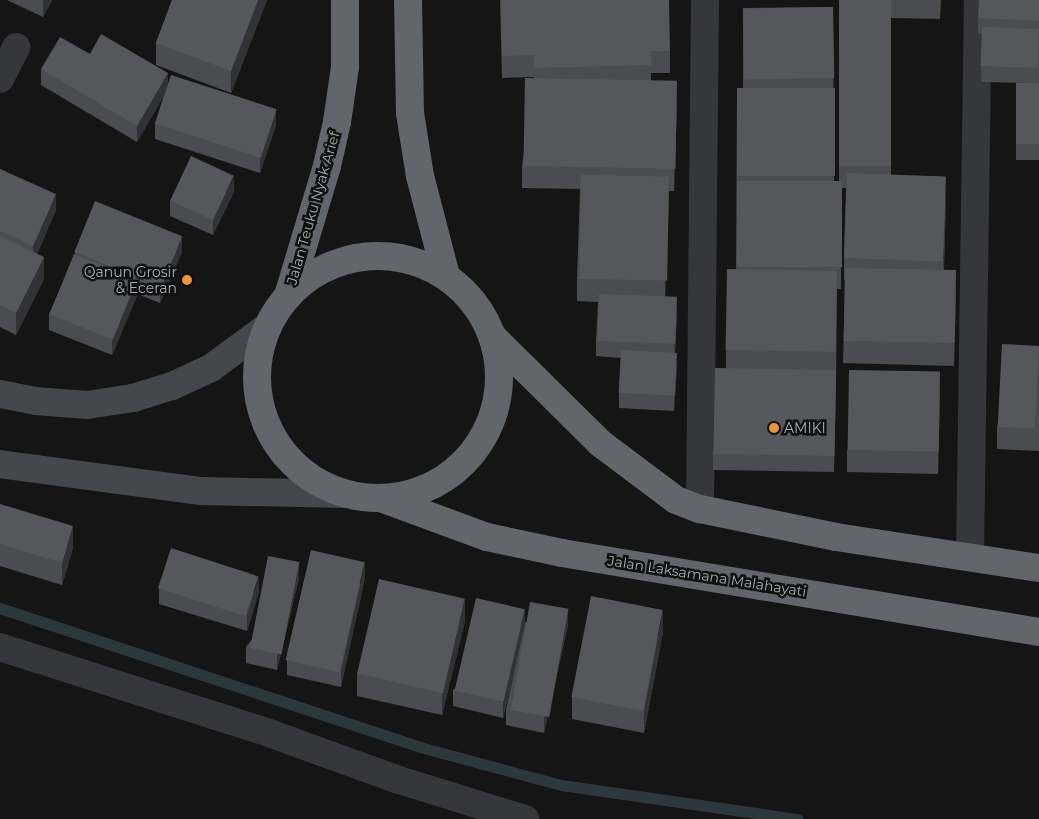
<!DOCTYPE html>
<style>
body{margin:0}
#map{position:relative;width:1039px;height:819px;overflow:hidden;background:#151516;font-family:Montserrat,sans-serif}
div>[style]{position:absolute}
[style*='--x']{left:calc(var(--x)*1px);top:calc(var(--y)*1px);width:calc(var(--w)*1px);rotate:calc(var(--a)*1deg)}
.stream>*{height:11px;margin:-5.5px;padding:0 5.5px;transform-origin:5.5px;border-radius:5.5px;background:#2d383c}
.street>*{height:28px;margin:-14px;padding:0 14px;transform-origin:14px;border-radius:14px;background:#36373b}
.secondary>*{height:28px;margin:-14px;padding:0 14px;transform-origin:14px;border-radius:14px;background:#44474b}
.highway>*{height:28px;margin:-14px;padding:0 14px;transform-origin:14px;border-radius:14px;background:#62666c}
.highway>.ring{margin:-14px;padding:0;box-sizing:content-box;background:none;border:28px solid #62666c;border-radius:50%}
.wall>*{inset:0;background:#4b4c51}
.shaded-wall>*{inset:0;background:#313235}
.building>*{inset:0;background:#55575c;transform-origin:0 0}
.dots>*{width:14px;height:14px;translate:-50% -50%;box-sizing:border-box;border:2px solid #101011;border-radius:50%}
span{translate:-50% -50%;white-space:nowrap;text-align:center;line-height:1.15;-webkit-text-stroke:5px #101011;paint-order:stroke}
.street-label{font-size:14px;color:#a7aeb6}
.poi-label{font-size:14px;color:#a7aeb6}
.right{translate:-100% -50%;text-align:right}
.left{translate:0 -50%;text-align:left}
</style>
<div id="map">
<div class="stream">
<i style="--x:0;--y:608;--w:442;--a:18.3"></i>
<i style="--x:420;--y:747;--w:146;--a:15.1"></i>
<i style="--x:561;--y:785;--w:239;--a:8.2"></i>
</div>
<div class="street">
<i style="--x:0;--y:79;--w:36;--a:-63"></i>
<i style="--x:700;--y:509;--w:509;--a:-89.44"></i>
<i style="--x:970;--y:556;--w:556;--a:-89.18"></i>
<i style="--x:0;--y:647;--w:282;--a:17.7"></i>
<i style="--x:269;--y:733;--w:138;--a:19.9"></i>
<i style="--x:399;--y:780;--w:132;--a:17.2"></i>
</div>
<div class="secondary">
<i style="--x:0;--y:394;--w:36;--a:11"></i>
<i style="--x:35;--y:401;--w:52;--a:4.4"></i>
<i style="--x:87;--y:405;--w:47;--a:-8.7"></i>
<i style="--x:133;--y:398;--w:41;--a:-17.1"></i>
<i style="--x:172;--y:386;--w:43;--a:-24.8"></i>
<i style="--x:211;--y:368;--w:71;--a:-36.4"></i>
<i style="--x:0;--y:464;--w:203;--a:7.7"></i>
<i style="--x:201;--y:491;--w:146;--a:1.2"></i>
</div>
<div class="highway">
<i style="--x:408;--y:0;--w:113;--a:89"></i>
<i style="--x:410;--y:113;--w:64;--a:81"></i>
<i style="--x:420;--y:176;--w:103;--a:75.4"></i>
<i class="ring" style="left:257px;top:256px;width:214px;height:214px"></i>
<i style="--x:288;--y:296;--w:136;--a:-73.3"></i>
<i style="--x:327;--y:166;--w:45;--a:-77.2"></i>
<i style="--x:337;--y:122;--w:56;--a:-81.7"></i>
<i style="--x:345;--y:67;--w:67;--a:-90"></i>
<i style="--x:493;--y:337;--w:151;--a:44.7"></i>
<i style="--x:600;--y:443;--w:95;--a:36.9"></i>
<i style="--x:676;--y:500;--w:26;--a:21"></i>
<i style="--x:700;--y:509;--w:139;--a:11.6"></i>
<i style="--x:836;--y:537;--w:205;--a:8.7"></i>
<i style="--x:381;--y:498;--w:113;--a:20.2"></i>
<i style="--x:487;--y:537;--w:77;--a:12"></i>
<i style="--x:562;--y:553;--w:483;--a:9.4"></i>
</div>
<div class="wall">
<i style="clip-path:polygon(7px 0,52px 0,43px 17px)"></i>
<i style="clip-path:polygon(172px 0,267px 0,231px 93px,156px 65px,156px 43px)"></i>
<i style="clip-path:polygon(500px 0,670px 51px,670px 73px,651px 73px,651px 80px,677px 103px,674px 191px,669px 191px,665px 297px,677px 313px,675px 353px,677px 369px,674px 411px,619px 408px,619px 393px,621px 358px,596px 356px,596px 341px,598px 302px,577px 301px,577px 279px,580px 189px,522px 188px,522px 166px,534px 77px,502px 78px)"></i>
<i style="clip-path:polygon(839px 0,941px 0,940px 19px,891px 18px,891px 175px,946px 198px,944px 270px,956px 292px,954px 366px,843px 363px,845px 280px,844px 280px,844px 258px,846px 188px,842px 188px,841px 289px,837px 289px,836px 386px,834px 472px,713px 470px,713px 454px,726px 368px,726px 350px,736px 269px,737px 88px,743px 88px,743px 8px,833px 7px,834px 181px,839px 181px)"></i>
<i style="clip-path:polygon(1039px 0,1039px 160px,1016px 160px,1016px 83px,1031px 83px,981px 82px,982px 34px,978px 34px,978px 18px)"></i>
<i style="clip-path:polygon(90px 54px,276px 125px,260px 173px,155px 139px,155px 123px,164px 95px,137px 142px,41px 85px,41px 69px)"></i>
<i style="clip-path:polygon(0 169px,56px 210px,37px 254px,44px 279px,16px 335px,0 327px)"></i>
<i style="clip-path:polygon(234px 192px,213px 235px,170px 216px,170px 200px)"></i>
<i style="clip-path:polygon(75px 252px,182px 252px,160px 303px,137px 294px,137px 296px,112px 355px,49px 330px,49px 314px,75px 254px)"></i>
<i style="clip-path:polygon(1039px 346px,1039px 451px,997px 449px,997px 427px)"></i>
<i style="clip-path:polygon(940px 394px,938px 474px,847px 472px,847px 450px)"></i>
<i style="clip-path:polygon(0 504px,73px 548px,62px 585px,0 566px)"></i>
<i style="clip-path:polygon(299px 578px,277px 670px,246px 663px,246px 647px)"></i>
<i style="clip-path:polygon(365px 578px,341px 687px,287px 675px,287px 660px)"></i>
<i style="clip-path:polygon(159px 588px,259px 592px,247px 631px,159px 604px)"></i>
<i style="clip-path:polygon(465px 621px,442px 715px,357px 696px,357px 673px)"></i>
<i style="clip-path:polygon(525px 622px,568px 625px,544px 733px,506px 725px,506px 709px,519px 652px,503px 718px,453px 706px,453px 690px)"></i>
<i style="clip-path:polygon(663px 632px,644px 733px,572px 719px,572px 697px)"></i>
</div>
<div class="shaded-wall">
<i style="clip-path:polygon(44px 0,52px 0,43px 17px,43px 1px)"></i>
<i style="clip-path:polygon(258px 0,267px 0,231px 93px,231px 71px)"></i>
<i style="clip-path:polygon(168px 73px,168px 89px,137px 142px,137px 126px)"></i>
<i style="clip-path:polygon(677px 81px,677px 103px,674px 191px,674px 169px)"></i>
<i style="clip-path:polygon(276px 110px,276px 125px,260px 173px,260px 157px)"></i>
<i style="clip-path:polygon(234px 176px,234px 192px,213px 235px,213px 219px)"></i>
<i style="clip-path:polygon(946px 176px,946px 198px,943px 282px,943px 260px)"></i>
<i style="clip-path:polygon(669px 177px,669px 200px,665px 305px,665px 283px)"></i>
<i style="clip-path:polygon(56px 194px,56px 210px,33px 262px,33px 246px)"></i>
<i style="clip-path:polygon(182px 236px,182px 252px,160px 303px,160px 287px)"></i>
<i style="clip-path:polygon(44px 257px,44px 279px,16px 335px,16px 313px)"></i>
<i style="clip-path:polygon(956px 270px,956px 292px,954px 366px,954px 344px)"></i>
<i style="clip-path:polygon(137px 280px,137px 296px,112px 355px,112px 340px)"></i>
<i style="clip-path:polygon(677px 297px,677px 313px,674px 360px,674px 344px)"></i>
<i style="clip-path:polygon(677px 353px,677px 369px,674px 411px,674px 396px)"></i>
<i style="clip-path:polygon(940px 372px,940px 394px,938px 474px,938px 452px)"></i>
<i style="clip-path:polygon(73px 526px,73px 548px,62px 585px,62px 563px)"></i>
<i style="clip-path:polygon(299px 562px,299px 578px,277px 670px,277px 654px)"></i>
<i style="clip-path:polygon(365px 562px,365px 578px,341px 687px,341px 671px)"></i>
<i style="clip-path:polygon(259px 576px,259px 592px,247px 631px,247px 615px)"></i>
<i style="clip-path:polygon(465px 599px,465px 621px,442px 715px,442px 693px)"></i>
<i style="clip-path:polygon(525px 609px,525px 625px,503px 718px,503px 702px)"></i>
<i style="clip-path:polygon(568px 609px,568px 625px,544px 733px,544px 718px)"></i>
<i style="clip-path:polygon(663px 610px,663px 632px,644px 733px,644px 711px)"></i>
</div>
<div class="building">
<i style="clip-path:polygon(172px 0,258px 0,231px 71px,156px 43px)"></i>
<i style="clip-path:polygon(501px 0,669px 0,670px 51px,651px 51px,651px 65px,534px 68px,534px 55px,502px 56px)"></i>
<i style="left:839px;top:0;width:52px;height:166px"></i>
<i style="clip-path:polygon(979px 0,1039px 0,1039px 21px,978px 18px)"></i>
<i style="left:833px;top:7px;width:71px;height:90px;rotate:89deg"></i>
<i style="left:982px;top:27px;width:57px;height:39px;rotate:2deg"></i>
<i style="clip-path:polygon(101px 34px,168px 73px,137px 126px,41px 69px,60px 37px,90px 54px)"></i>
<i style="left:171px;top:75px;width:111px;height:51px;rotate:18deg"></i>
<i style="left:525px;top:78px;width:152px;height:88px;rotate:1deg"></i>
<i style="left:1016px;top:83px;width:23px;height:61px"></i>
<i style="left:737px;top:88px;width:98px;height:88px"></i>
<i style="left:191px;top:156px;width:47px;height:49px;rotate:25deg"></i>
<i style="clip-path:polygon(0 169px,56px 194px,33px 246px,0 231px)"></i>
<i style="left:847px;top:173px;width:99px;height:85px;rotate:2deg"></i>
<i style="left:581px;top:175px;width:88px;height:104px;rotate:1deg"></i>
<i style="left:737px;top:181px;width:105px;height:86px"></i>
<i style="left:95px;top:201px;width:94px;height:55px;rotate:22deg"></i>
<i style="clip-path:polygon(0 236px,44px 257px,16px 313px,0 305px)"></i>
<i style="left:74px;top:254px;width:68px;height:65px;rotate:22deg"></i>
<i style="left:845px;top:268px;width:111px;height:73px;rotate:1deg"></i>
<i style="left:727px;top:269px;width:110px;height:81px;rotate:1deg"></i>
<i style="left:599px;top:294px;width:78px;height:47px;rotate:2deg"></i>
<i style="left:1002px;top:344px;width:37px;height:83px;rotate:3deg"></i>
<i style="left:621px;top:350px;width:56px;height:43px;rotate:3deg"></i>
<i style="left:715px;top:368px;width:121px;height:86px;rotate:1deg"></i>
<i style="left:849px;top:370px;width:91px;height:80px;rotate:1deg"></i>
<i style="clip-path:polygon(0 504px,73px 526px,62px 563px,0 544px)"></i>
<i style="left:171px;top:548px;width:92px;height:42px;rotate:18deg"></i>
<i style="left:311px;top:550px;width:55px;height:113px;rotate:13deg"></i>
<i style="left:268px;top:556px;width:32px;height:94px;rotate:11deg"></i>
<i style="left:379px;top:579px;width:88px;height:97px;rotate:13deg"></i>
<i style="left:591px;top:596px;width:73px;height:103px;rotate:11deg"></i>
<i style="left:476px;top:598px;width:50px;height:95px;rotate:13deg"></i>
<i style="left:530px;top:602px;width:39px;height:110px;rotate:10deg"></i>
</div>
<div class="dots">
<i style="left:187px;top:280px;background:#ee9535"></i>
<i style="left:774px;top:428px;background:#ee9535"></i>
</div>
<div class="street-label">
<span style="left:313px;top:208px;rotate:-74deg">Jalan Teuku Nyak Arief</span>
<span style="left:707px;top:576px;rotate:9deg">Jalan Laksamana Malahayati</span>
</div>
<div class="poi-label">
<span class="right" style="left:177px;top:280px">Qanun Grosir<br>&amp; Eceran</span>
<span class="left" style="left:784px;top:428px">AMIKI</span>
</div>
</div>
